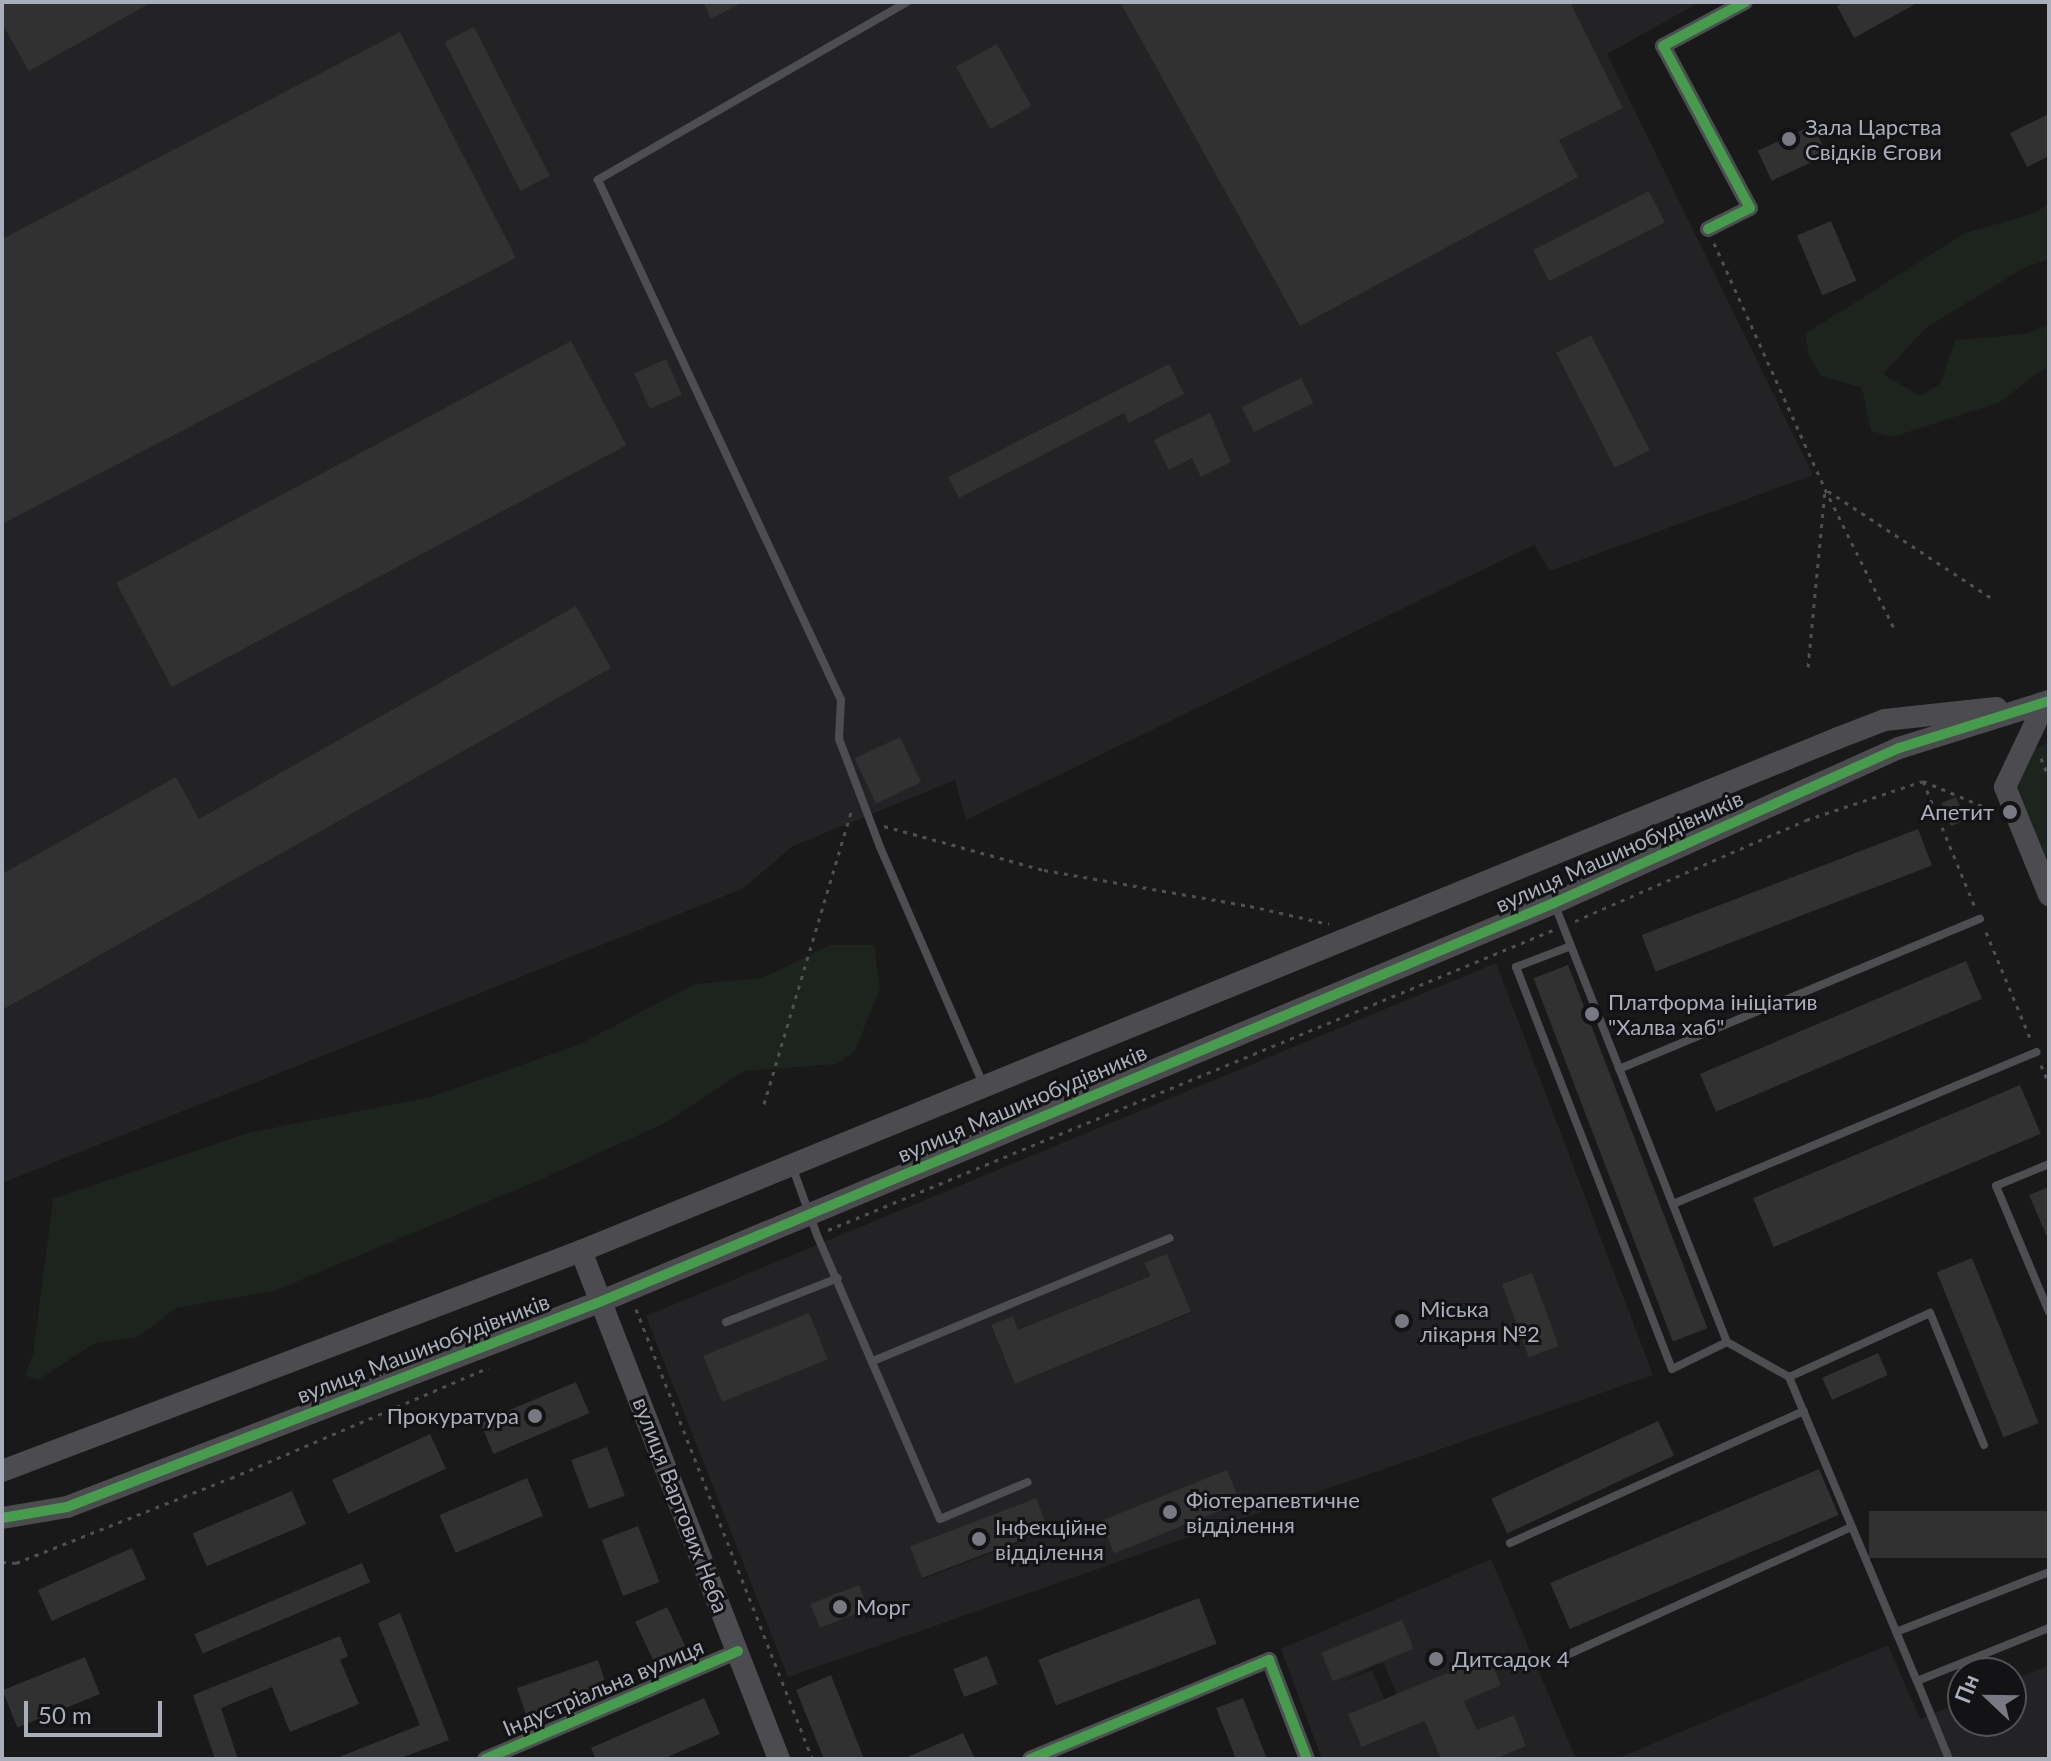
<!DOCTYPE html>
<meta charset="utf-8">
<style>
body{margin:0}
#map{position:relative;width:2051px;height:1761px;overflow:hidden;background:#191919;font-family:Lato,sans-serif}
div>[style]{position:absolute}
[style*='--x']{left:calc(var(--x)*1px);top:calc(var(--y)*1px);width:calc(var(--w)*1px);rotate:calc(var(--a)*1deg)}
.built>*{inset:0;background:#232325}
.green>*{inset:0;background:#1c241d}
.building>*{inset:0;background:#313131;transform-origin:0 0}
.path>*{height:3px;margin-top:-1.5px;transform-origin:0;background:repeating-linear-gradient(90deg,#4f5054 0 4px,transparent 0 10px)}
.lane>*{height:8px;margin:-4px;padding:0 4px;transform-origin:4px;border-radius:4px;background:#4d4e52}
.street>*{height:16px;margin:-8px;padding:0 8px;transform-origin:8px;border-radius:8px;background:#4d4e52}
.secondary>*{height:22px;margin:-11px;padding:0 11px;transform-origin:11px;border-radius:11px;background:#4c4c50}
.cycleway>*{height:10px;margin:-5px;padding:0 5px;transform-origin:5px;border-radius:5px;background:#469c4c}
.dots>*{width:22px;height:22px;translate:-50% -50%;box-sizing:border-box;border:4px solid #131315;border-radius:50%}
span{translate:-50% -50%;white-space:nowrap;text-align:center;line-height:1.15;-webkit-text-stroke:6px #131315;paint-order:stroke}
.poi-label{font-size:22px;color:#a9aebb}
.left{translate:0 -50%;text-align:left}
.right{translate:-100% -50%;text-align:right}
.street-label{font-size:22px;color:#a9aebb}
.frame{position:absolute;inset:0;border:4px solid #a9aebb;pointer-events:none}
.north{position:absolute;left:1947px;top:1657px;width:80px;height:80px;box-sizing:border-box;background:#131315;border:2px solid #4f5157;border-radius:50%;rotate:292deg;font-size:22px;font-weight:700;line-height:32px;text-align:center;color:#a9aebb}
.north::after{content:'';display:block;margin:auto;width:28px;height:36px;background:#777a82;clip-path:polygon(50% 0,100% 100%,50% 72%,0 100%)}
.scale{position:absolute;left:24px;top:1701px;width:138px;height:36px;box-sizing:border-box;border:4px solid #a9aebb;border-top:0;padding-left:10px;font-size:24px;line-height:28px;white-space:nowrap;color:#a9aebb;-webkit-text-stroke:6px #131315;paint-order:stroke}
</style>
<div id="map">
<div class="built">
<i style="clip-path:polygon(2px 2px,1700px 2px,1607px 54px,1813px 475px,1550px 571px,1534px 545px,966px 820px,955px 780px,793px 846px,742px 889px,2px 1183px)"></i>
<i style="clip-path:polygon(evenodd,1496px 963px,1653px 1375px,788px 1677px,646px 1316px,1496px 963px,1167px 1254px,1191px 1313px,1015px 1384px,991px 1326px,1013px 1316px,1018px 1330px,1149px 1276px,1145px 1263px,1167px 1254px,1496px 963px,1035px 1498px,1048px 1531px,923px 1579px,911px 1547px,1035px 1498px,1496px 963px,859px 1586px,868px 1609px,821px 1628px,812px 1605px,859px 1586px)"></i>
<i style="clip-path:polygon(1491px 1559px,1576px 1759px,1496px 1759px,1526px 1746px,1514px 1715px,1477px 1730px,1464px 1701px,1501px 1685px,1489px 1656px,1397px 1695px,1383px 1662px,1335px 1685px,1372px 1670px,1384px 1699px,1349px 1714px,1363px 1747px,1449px 1711px,1434px 1742px,1441px 1759px,1322px 1759px,1281px 1649px)"></i>
<i style="clip-path:polygon(1888px 1645px,1920px 1719px,1963px 1701px,1963px 1721px,2011px 1721px,2011px 1681px,2049px 1665px,2049px 1759px,1616px 1759px)"></i>
</div>
<div class="green">
<i style="clip-path:polygon(2049px 203px,2049px 259px,2022px 269px,1926px 328px,1883px 374px,1920px 396px,1940px 384px,1955px 340px,2025px 334px,2049px 325px,2049px 365px,2000px 402px,1893px 437px,1871px 431px,1862px 388px,1821px 376px,1809px 356px,1805px 334px,1965px 233px,2035px 213px)"></i>
<i style="clip-path:polygon(2049px 743px,2049px 872px,2004px 762px)"></i>
<i style="clip-path:polygon(830px 945px,874px 945px,880px 988px,855px 1051px,837px 1064px,744px 1071px,663px 1124px,535px 1182px,274px 1291px,176px 1308px,138px 1337px,95px 1343px,38px 1380px,25px 1375px,33px 1355px,53px 1199px,248px 1133px,431px 1097px,578px 1045px,695px 984px,762px 978px)"></i>
</div>
<div class="building">
<i style="clip-path:polygon(2px 2px,152px 2px,29px 71px,2px 23px)"></i>
<i style="clip-path:polygon(703px 2px,743px 2px,711px 19px)"></i>
<i style="clip-path:polygon(1120px 2px,1570px 2px,1623px 108px,1559px 140px,1578px 177px,1300px 326px)"></i>
<i style="clip-path:polygon(1845px 2px,1919px 2px,1854px 38px,1837px 6px)"></i>
<i style="left:474px;top:27px;width:167px;height:33px;rotate:63deg"></i>
<i style="clip-path:polygon(400px 32px,516px 258px,2px 524px,2px 239px)"></i>
<i style="left:997px;top:44px;width:71px;height:47px;rotate:61deg"></i>
<i style="clip-path:polygon(2049px 114px,2049px 156px,2027px 167px,2010px 133px)"></i>
<i style="left:1813px;top:125px;width:33px;height:61px;rotate:65deg"></i>
<i style="left:1649px;top:191px;width:35px;height:130px;rotate:63deg"></i>
<i style="left:1831px;top:221px;width:65px;height:37px;rotate:67deg"></i>
<i style="left:1591px;top:335px;width:129px;height:39px;rotate:63deg"></i>
<i style="left:571px;top:341px;width:118px;height:515px;rotate:62deg"></i>
<i style="left:666px;top:359px;width:39px;height:35px;rotate:66deg"></i>
<i style="clip-path:polygon(1169px 364px,1184px 394px,1129px 423px,1124px 413px,959px 498px,948px 477px)"></i>
<i style="left:1301px;top:378px;width:28px;height:66px;rotate:64deg"></i>
<i style="clip-path:polygon(1210px 413px,1231px 462px,1201px 477px,1192px 458px,1169px 470px,1154px 440px)"></i>
<i style="clip-path:polygon(576px 606px,611px 668px,2px 1010px,2px 874px,176px 777px,199px 819px)"></i>
<i style="left:900px;top:737px;width:50px;height:50px;rotate:65deg"></i>
<i style="left:1956px;top:797px;width:25px;height:16px;rotate:67deg"></i>
<i style="left:1918px;top:829px;width:39px;height:296px;rotate:69deg"></i>
<i style="left:1966px;top:961px;width:41px;height:289px;rotate:67deg"></i>
<i style="left:1568px;top:965px;width:389px;height:37px;rotate:69deg"></i>
<i style="left:2020px;top:1085px;width:53px;height:290px;rotate:67deg"></i>
<i style="clip-path:polygon(2049px 1187px,2049px 1241px,2029px 1195px)"></i>
<i style="clip-path:polygon(1167px 1254px,1191px 1312px,1015px 1384px,991px 1325px,1013px 1316px,1018px 1330px,1150px 1276px,1144px 1263px)"></i>
<i style="left:1972px;top:1258px;width:178px;height:38px;rotate:68deg"></i>
<i style="left:1532px;top:1273px;width:78px;height:32px;rotate:70deg"></i>
<i style="left:809px;top:1313px;width:50px;height:114px;rotate:68deg"></i>
<i style="left:1878px;top:1353px;width:24px;height:61px;rotate:66deg"></i>
<i style="left:576px;top:1382px;width:34px;height:104px;rotate:67deg"></i>
<i style="left:1658px;top:1421px;width:38px;height:184px;rotate:65deg"></i>
<i style="left:430px;top:1434px;width:38px;height:108px;rotate:65deg"></i>
<i style="left:607px;top:1447px;width:52px;height:38px;rotate:70deg"></i>
<i style="left:1819px;top:1469px;width:50px;height:292px;rotate:67deg"></i>
<i style="left:1227px;top:1470px;width:35px;height:136px;rotate:68deg"></i>
<i style="left:527px;top:1478px;width:41px;height:95px;rotate:67deg"></i>
<i style="left:292px;top:1491px;width:36px;height:108px;rotate:67deg"></i>
<i style="left:1036px;top:1498px;width:34px;height:135px;rotate:69deg"></i>
<i style="left:2049px;top:1511px;width:47px;height:180px;rotate:90deg"></i>
<i style="left:638px;top:1526px;width:60px;height:39px;rotate:69deg"></i>
<i style="left:132px;top:1548px;width:34px;height:103px;rotate:66deg"></i>
<i style="left:362px;top:1563px;width:21px;height:182px;rotate:67deg"></i>
<i style="left:859px;top:1585px;width:26px;height:52px;rotate:69deg"></i>
<i style="left:1199px;top:1598px;width:49px;height:172px;rotate:69deg"></i>
<i style="left:667px;top:1607px;width:57px;height:35px;rotate:65deg"></i>
<i style="clip-path:polygon(400px 1613px,449px 1740px,398px 1759px,334px 1759px,420px 1725px,378px 1623px)"></i>
<i style="left:1402px;top:1620px;width:31px;height:87px;rotate:68deg"></i>
<i style="clip-path:polygon(340px 1636px,348px 1656px,340px 1660px,359px 1704px,290px 1732px,272px 1687px,221px 1708px,238px 1759px,215px 1759px,193px 1695px)"></i>
<i style="left:987px;top:1656px;width:30px;height:36px;rotate:69deg"></i>
<i style="clip-path:polygon(1489px 1656px,1501px 1685px,1464px 1701px,1477px 1730px,1514px 1715px,1526px 1746px,1496px 1759px,1441px 1759px,1425px 1721px,1362px 1747px,1348px 1714px)"></i>
<i style="left:85px;top:1657px;width:40px;height:89px;rotate:68deg"></i>
<i style="clip-path:polygon(598px 1660px,609px 1694px,530px 1727px,517px 1688px)"></i>
<i style="clip-path:polygon(831px 1675px,864px 1759px,824px 1759px,796px 1690px)"></i>
<i style="clip-path:polygon(704px 1698px,720px 1734px,663px 1759px,596px 1759px,591px 1748px)"></i>
<i style="clip-path:polygon(1243px 1698px,1267px 1759px,1236px 1759px,1216px 1708px)"></i>
<i style="clip-path:polygon(963px 1733px,975px 1759px,903px 1759px)"></i>
</div>
<div class="path">
<i style="--x:1714;--y:243;--w:270;--a:65.7"></i>
<i style="--x:1825;--y:489;--w:160;--a:63.6"></i>
<i style="--x:1828;--y:491;--w:194;--a:33.2"></i>
<i style="--x:1808;--y:667;--w:179;--a:-84.5"></i>
<i style="--x:2041;--y:758;--w:22;--a:68"></i>
<i style="--x:1923;--y:781;--w:136;--a:67.6"></i>
<i style="--x:884;--y:826;--w:166;--a:15.4"></i>
<i style="--x:1044;--y:870;--w:209;--a:9.9"></i>
<i style="--x:1250;--y:906;--w:81;--a:12.8"></i>
<i style="--x:1575;--y:921;--w:252;--a:-23.6"></i>
<i style="--x:1806;--y:820;--w:123;--a:-18.4"></i>
<i style="--x:1923;--y:781;--w:77;--a:22.9"></i>
<i style="--x:1986;--y:932;--w:117;--a:67.4"></i>
<i style="--x:2041;--y:1065;--w:21;--a:67"></i>
<i style="--x:764;--y:1104;--w:308;--a:-73.4"></i>
<i style="--x:828;--y:1230;--w:785;--a:-22.48"></i>
<i style="--x:636;--y:1309;--w:483;--a:68.6"></i>
<i style="--x:2;--y:1562;--w:14;--a:4"></i>
<i style="--x:16;--y:1563;--w:231;--a:-21.6"></i>
<i style="--x:231;--y:1478;--w:280;--a:-23.2"></i>
</div>
<div class="lane">
<i style="--x:907;--y:2;--w:357;--a:150.1"></i>
<i style="--x:598;--y:180;--w:574;--a:64.95"></i>
<i style="--x:841;--y:700;--w:39;--a:93"></i>
<i style="--x:839;--y:739;--w:116;--a:69.2"></i>
<i style="--x:880;--y:847;--w:261;--a:66.5"></i>
<i style="--x:1554;--y:903;--w:472;--a:68.5"></i>
<i style="--x:1727;--y:1342;--w:71;--a:29.4"></i>
<i style="--x:1571;--y:946;--w:59;--a:159.1"></i>
<i style="--x:1516;--y:967;--w:431;--a:68.8"></i>
<i style="--x:1672;--y:1369;--w:61;--a:-26.1"></i>
<i style="--x:1619;--y:1069;--w:391;--a:-22.6"></i>
<i style="--x:2049;--y:1164;--w:57;--a:157.5"></i>
<i style="--x:1996;--y:1186;--w:137;--a:67.2"></i>
<i style="--x:792;--y:1166;--w:73;--a:70.1"></i>
<i style="--x:817;--y:1235;--w:309;--a:66.6"></i>
<i style="--x:940;--y:1519;--w:95;--a:-22.8"></i>
<i style="--x:1673;--y:1204;--w:394;--a:-22.7"></i>
<i style="--x:726;--y:1322;--w:120;--a:-21.4"></i>
<i style="--x:873;--y:1361;--w:321;--a:-22.5"></i>
<i style="--x:1984;--y:1445;--w:143;--a:-112.2"></i>
<i style="--x:1930;--y:1313;--w:155;--a:155.6"></i>
<i style="--x:1789;--y:1377;--w:330;--a:67.2"></i>
<i style="--x:1917;--y:1681;--w:142;--a:-21.9"></i>
<i style="--x:1510;--y:1543;--w:322;--a:-24.2"></i>
<i style="--x:1896;--y:1632;--w:164;--a:-21.4"></i>
<i style="--x:1569;--y:1654;--w:310;--a:-24.2"></i>
<i style="--x:1917;--y:1681;--w:84;--a:67.7"></i>
</div>
<div class="street">
<i style="--x:1708;--y:229;--w:47;--a:-26.6"></i>
<i style="--x:1750;--y:208;--w:184;--a:-118.2"></i>
<i style="--x:1663;--y:46;--w:93;--a:-28.2"></i>
<i style="--x:485;--y:1759;--w:275;--a:-23.1"></i>
<i style="--x:1030;--y:1759;--w:259;--a:-22.5"></i>
<i style="--x:1269;--y:1660;--w:106;--a:69"></i>
</div>
<div class="secondary">
<i style="--x:2045;--y:703;--w:93;--a:115.5"></i>
<i style="--x:2005;--y:787;--w:117;--a:67.8"></i>
<i style="--x:581;--y:1251;--w:545;--a:68.71"></i>
<i style="--x:2;--y:1471;--w:619;--a:-20.81"></i>
<i style="--x:581;--y:1251;--w:1358;--a:-22.2"></i>
<i style="--x:1838;--y:738;--w:50;--a:-21"></i>
<i style="--x:1885;--y:720;--w:112;--a:-6.2"></i>
<i style="--x:2;--y:1518;--w:66;--a:-9.6"></i>
<i style="--x:67;--y:1507;--w:573;--a:-21.06"></i>
<i style="--x:602;--y:1301;--w:1032;--a:-22.69"></i>
<i style="--x:1554;--y:903;--w:378;--a:-24.2"></i>
<i style="--x:1899;--y:748;--w:157;--a:-17.4"></i>
</div>
<div class="cycleway">
<i style="--x:1708;--y:229;--w:47;--a:-26.6"></i>
<i style="--x:1750;--y:208;--w:184;--a:-118.2"></i>
<i style="--x:1663;--y:46;--w:93;--a:-28.2"></i>
<i style="--x:2;--y:1518;--w:66;--a:-9.6"></i>
<i style="--x:67;--y:1507;--w:573;--a:-21.06"></i>
<i style="--x:602;--y:1301;--w:1032;--a:-22.69"></i>
<i style="--x:1554;--y:903;--w:378;--a:-24.2"></i>
<i style="--x:1899;--y:748;--w:157;--a:-17.4"></i>
<i style="--x:485;--y:1759;--w:275;--a:-23.1"></i>
<i style="--x:1030;--y:1759;--w:259;--a:-22.5"></i>
<i style="--x:1269;--y:1660;--w:106;--a:69"></i>
</div>
<div class="dots">
<i style="left:1789px;top:139px;background:#777a82"></i>
<i style="left:2010px;top:812px;background:#777a82"></i>
<i style="left:1592px;top:1014px;background:#777a82"></i>
<i style="left:1402px;top:1321px;background:#777a82"></i>
<i style="left:535px;top:1416px;background:#777a82"></i>
<i style="left:1170px;top:1512px;background:#777a82"></i>
<i style="left:979px;top:1539px;background:#777a82"></i>
<i style="left:840px;top:1607px;background:#777a82"></i>
<i style="left:1436px;top:1659px;background:#777a82"></i>
</div>
<div class="poi-label">
<span class="left" style="left:1805px;top:139px">Зала Царства<br>Свідків Єгови</span>
<span class="right" style="left:1994px;top:812px">Апетит</span>
<span class="left" style="left:1608px;top:1014px">Платформа ініціатив<br>"Халва хаб"</span>
<span class="left" style="left:1420px;top:1321px">Міська<br>лікарня №2</span>
<span class="right" style="left:519px;top:1416px">Прокуратура</span>
<span class="left" style="left:1186px;top:1512px">Фіотерапевтичне<br>відділення</span>
<span class="left" style="left:995px;top:1539px">Інфекційне<br>відділення</span>
<span class="left" style="left:856px;top:1607px">Морг</span>
<span class="left" style="left:1452px;top:1659px">Дитсадок 4</span>
</div>
<div class="street-label">
<span style="left:1619px;top:851px;rotate:-24deg">вулиця Машинобудівників</span>
<span style="left:1022px;top:1103px;rotate:-23deg">вулиця Машинобудівників</span>
<span style="left:423px;top:1348px;rotate:-21deg">вулиця Машинобудівників</span>
<span style="left:681px;top:1505px;rotate:69deg">вулиця Вартових Неба</span>
<span style="left:603px;top:1687px;rotate:-23deg">Індустріальна вулиця</span>
</div>
<div class="frame"></div>
<div class="north">Пн</div>
<div class="scale">50 m</div>
</div>
